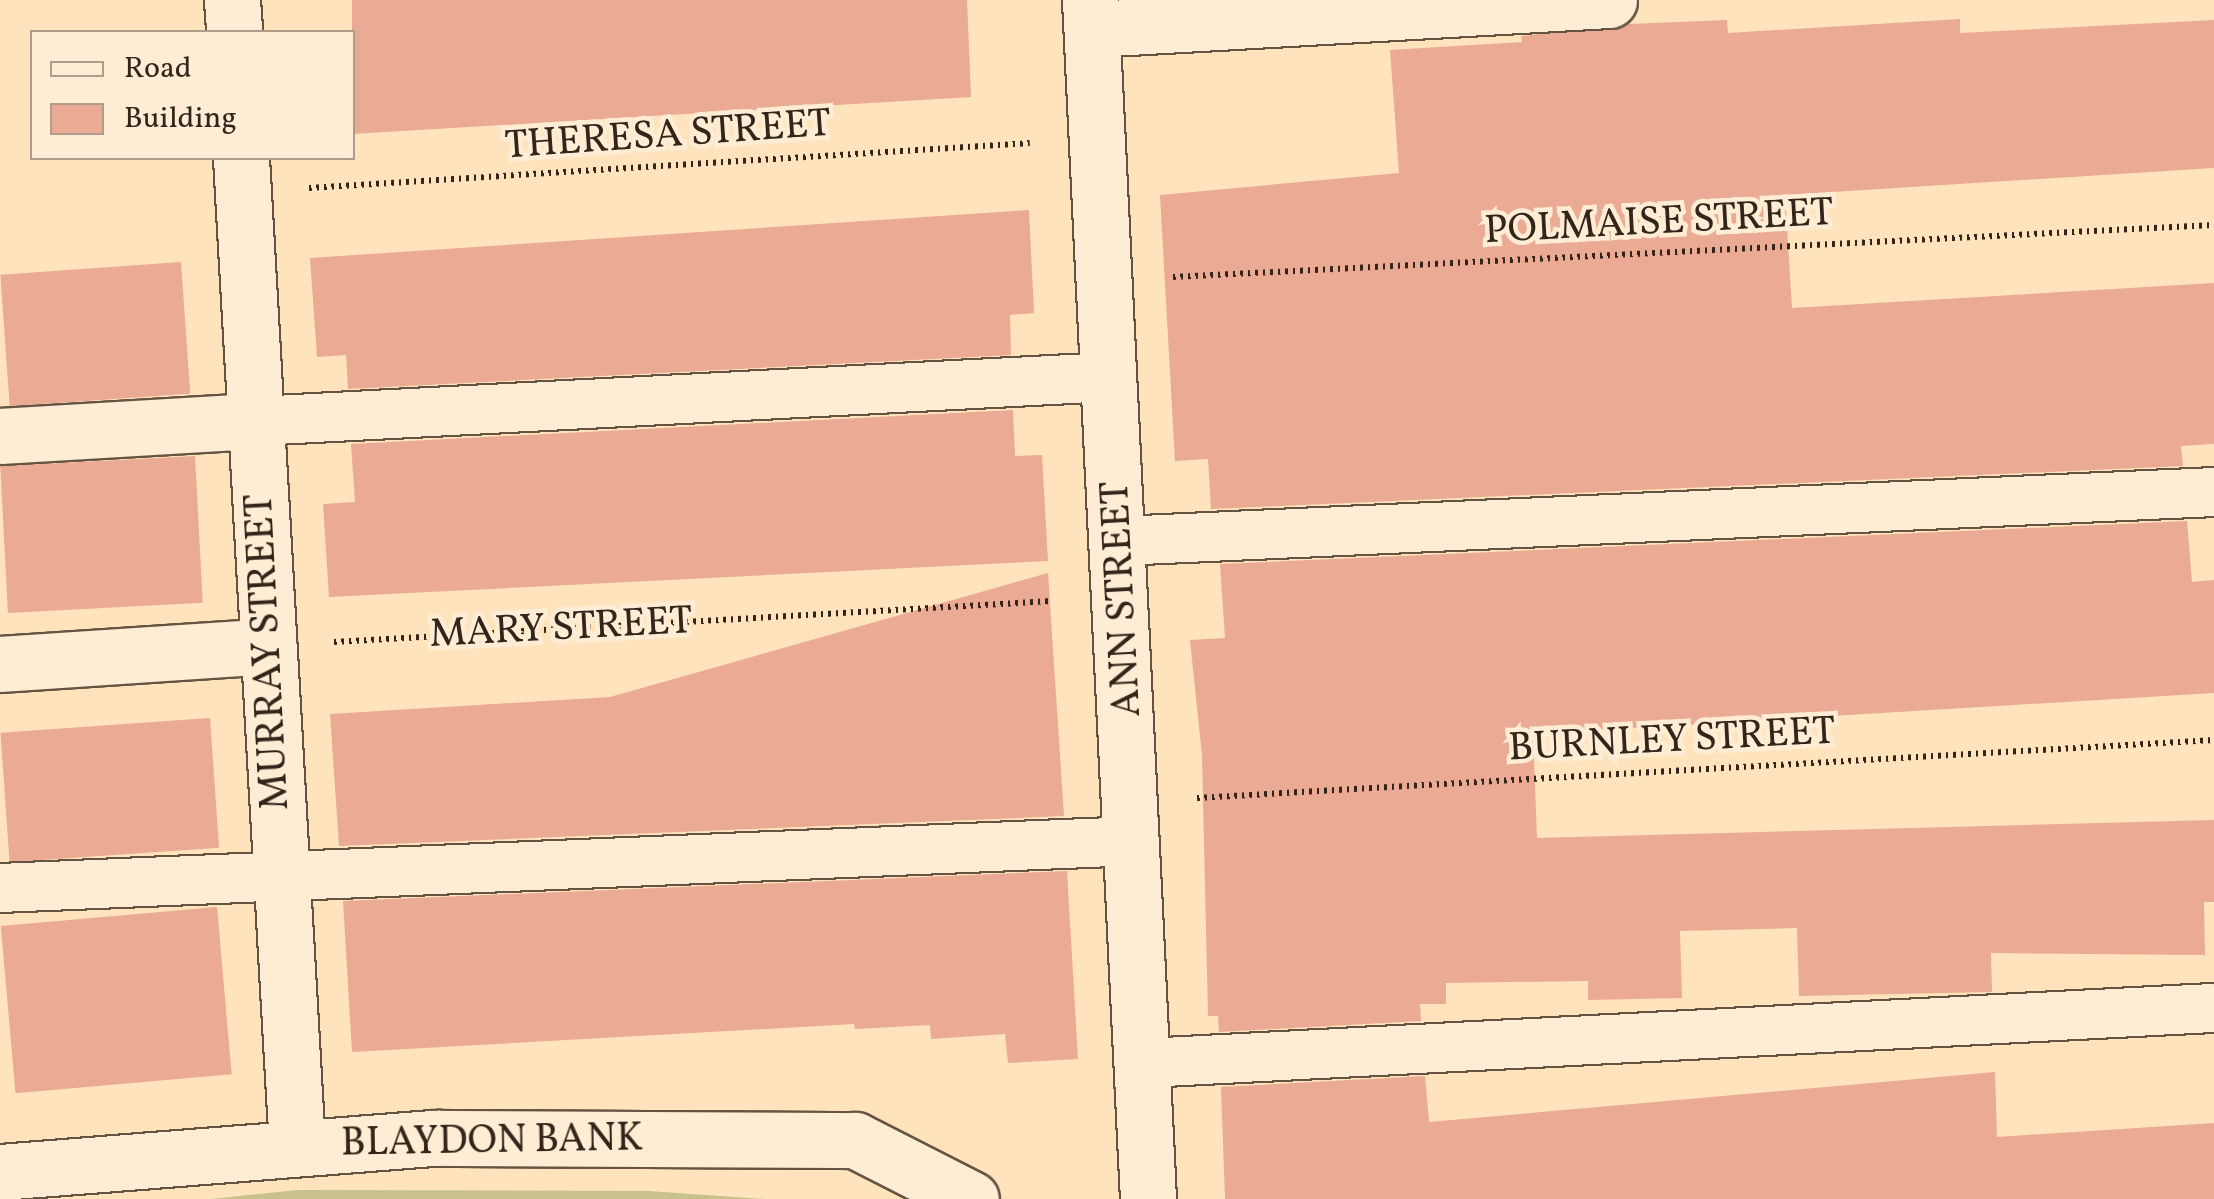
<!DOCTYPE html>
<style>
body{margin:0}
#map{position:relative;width:2214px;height:1199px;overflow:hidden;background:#fee3bd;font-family:Vollkorn,serif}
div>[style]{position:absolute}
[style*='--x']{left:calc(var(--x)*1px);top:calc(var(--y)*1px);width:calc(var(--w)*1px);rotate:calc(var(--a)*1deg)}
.green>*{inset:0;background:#c8c18c}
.building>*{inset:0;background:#ebaa94;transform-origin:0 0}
.path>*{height:6px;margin-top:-3px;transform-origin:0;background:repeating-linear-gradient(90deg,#34251a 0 2.5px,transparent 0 7.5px)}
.roads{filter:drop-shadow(2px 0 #665443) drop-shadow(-2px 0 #665443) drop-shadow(0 2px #665443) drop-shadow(0 -2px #665443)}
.service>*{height:48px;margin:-24px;padding:0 24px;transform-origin:24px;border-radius:24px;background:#feedd4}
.minor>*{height:55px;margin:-27.5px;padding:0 27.5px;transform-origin:27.5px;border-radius:27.5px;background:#feedd4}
.tertiary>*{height:55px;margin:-27.5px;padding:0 27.5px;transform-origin:27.5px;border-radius:27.5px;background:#feedd4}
span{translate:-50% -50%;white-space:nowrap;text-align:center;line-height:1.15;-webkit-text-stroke:9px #feedd4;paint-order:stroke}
.street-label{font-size:40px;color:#34251a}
.legend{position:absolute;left:30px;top:30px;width:325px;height:130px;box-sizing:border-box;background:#feedd4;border:2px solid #ad9d8a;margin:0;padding:12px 18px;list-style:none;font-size:30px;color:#34251a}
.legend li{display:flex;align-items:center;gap:20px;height:50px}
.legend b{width:50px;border:2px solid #ad9d8a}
</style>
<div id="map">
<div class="green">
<i style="clip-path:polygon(298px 1190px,648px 1191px,764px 1199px,211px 1199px)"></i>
</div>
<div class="building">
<i style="clip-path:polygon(352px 0,967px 0,971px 97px,352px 134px)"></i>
<i style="clip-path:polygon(1960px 19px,1960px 33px,2214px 20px,2214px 168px,1785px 195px,1792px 308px,2214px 283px,2214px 444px,2181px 446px,2183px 466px,1211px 509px,1208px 459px,1175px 461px,1160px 195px,1399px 173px,1390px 50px,1522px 42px,1521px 36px,1628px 24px,1727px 20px,1728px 33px)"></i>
<i style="clip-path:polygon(1029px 210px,1034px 313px,1010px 315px,1011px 355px,348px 389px,346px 355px,317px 357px,310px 258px)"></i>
<i style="left:181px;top:262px;width:132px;height:181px;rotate:86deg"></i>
<i style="clip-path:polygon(1013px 410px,1015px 456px,1042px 455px,1048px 561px,329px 597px,323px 504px,355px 502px,351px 444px)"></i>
<i style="left:195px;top:456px;width:147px;height:195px;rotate:87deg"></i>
<i style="clip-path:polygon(2187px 521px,2192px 582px,2214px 580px,2214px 693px,1533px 734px,1537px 838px,2214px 820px,2214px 902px,2204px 902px,2205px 955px,1991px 953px,1992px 992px,1799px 996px,1797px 928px,1680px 931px,1682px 998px,1588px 1000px,1588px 981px,1446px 983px,1446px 1004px,1420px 1004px,1421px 1021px,1219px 1032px,1218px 1016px,1208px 1016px,1202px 756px,1190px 640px,1225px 638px,1220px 564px)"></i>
<i style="clip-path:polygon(1048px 573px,1064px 816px,339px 846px,330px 714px,610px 697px)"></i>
<i style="left:210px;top:718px;width:130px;height:210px;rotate:86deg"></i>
<i style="clip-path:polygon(1067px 871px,1078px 1059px,1008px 1063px,1005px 1034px,931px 1039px,930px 1025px,855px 1029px,854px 1024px,352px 1052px,343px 901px)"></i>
<i style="left:217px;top:907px;width:168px;height:217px;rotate:85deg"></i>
<i style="clip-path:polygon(1995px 1072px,1997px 1137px,2214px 1123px,2214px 1199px,1225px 1199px,1221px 1087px,1425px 1076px,1429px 1122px)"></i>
</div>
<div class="path">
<i style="--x:309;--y:188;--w:722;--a:-3.57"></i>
<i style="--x:1173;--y:277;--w:1042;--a:-2.86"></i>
<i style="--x:334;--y:642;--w:718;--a:-3.27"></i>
<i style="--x:1197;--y:798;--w:1019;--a:-3.26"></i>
</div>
<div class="roads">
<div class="service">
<i style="--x:256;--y:421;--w:856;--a:-2.95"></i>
<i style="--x:1119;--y:541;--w:1096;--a:-2.56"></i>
<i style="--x:0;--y:888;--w:1135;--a:-2.37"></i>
<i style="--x:1145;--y:1063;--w:1070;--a:-2.95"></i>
</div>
<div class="minor">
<i style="--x:232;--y:0;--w:32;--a:86"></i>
<i style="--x:1090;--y:0;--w:1200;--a:87.23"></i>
<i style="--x:1093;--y:29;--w:517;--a:-3.22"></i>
<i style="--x:241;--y:158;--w:991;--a:86.76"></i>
<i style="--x:0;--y:436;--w:256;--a:-3.4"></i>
<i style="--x:0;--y:664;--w:269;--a:-3.8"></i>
</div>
<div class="tertiary">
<i style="--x:0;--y:1172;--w:437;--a:-4.5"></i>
<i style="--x:436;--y:1138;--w:419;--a:0.3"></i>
<i style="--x:855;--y:1140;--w:130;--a:27"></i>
</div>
</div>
<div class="street-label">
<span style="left:668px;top:136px;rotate:-4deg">THERESA STREET</span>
<span style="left:1659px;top:223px;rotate:-3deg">POLMAISE STREET</span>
<span style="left:1123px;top:599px;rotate:-93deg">ANN STREET</span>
<span style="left:561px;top:629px;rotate:-3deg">MARY STREET</span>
<span style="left:269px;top:652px;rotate:-93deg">MURRAY STREET</span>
<span style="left:1672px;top:741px;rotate:-3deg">BURNLEY STREET</span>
<span style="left:492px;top:1142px;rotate:-1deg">BLAYDON BANK</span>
</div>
<ul class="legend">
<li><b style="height:12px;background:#feedd4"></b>Road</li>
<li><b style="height:28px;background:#ebaa94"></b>Building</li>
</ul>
</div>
